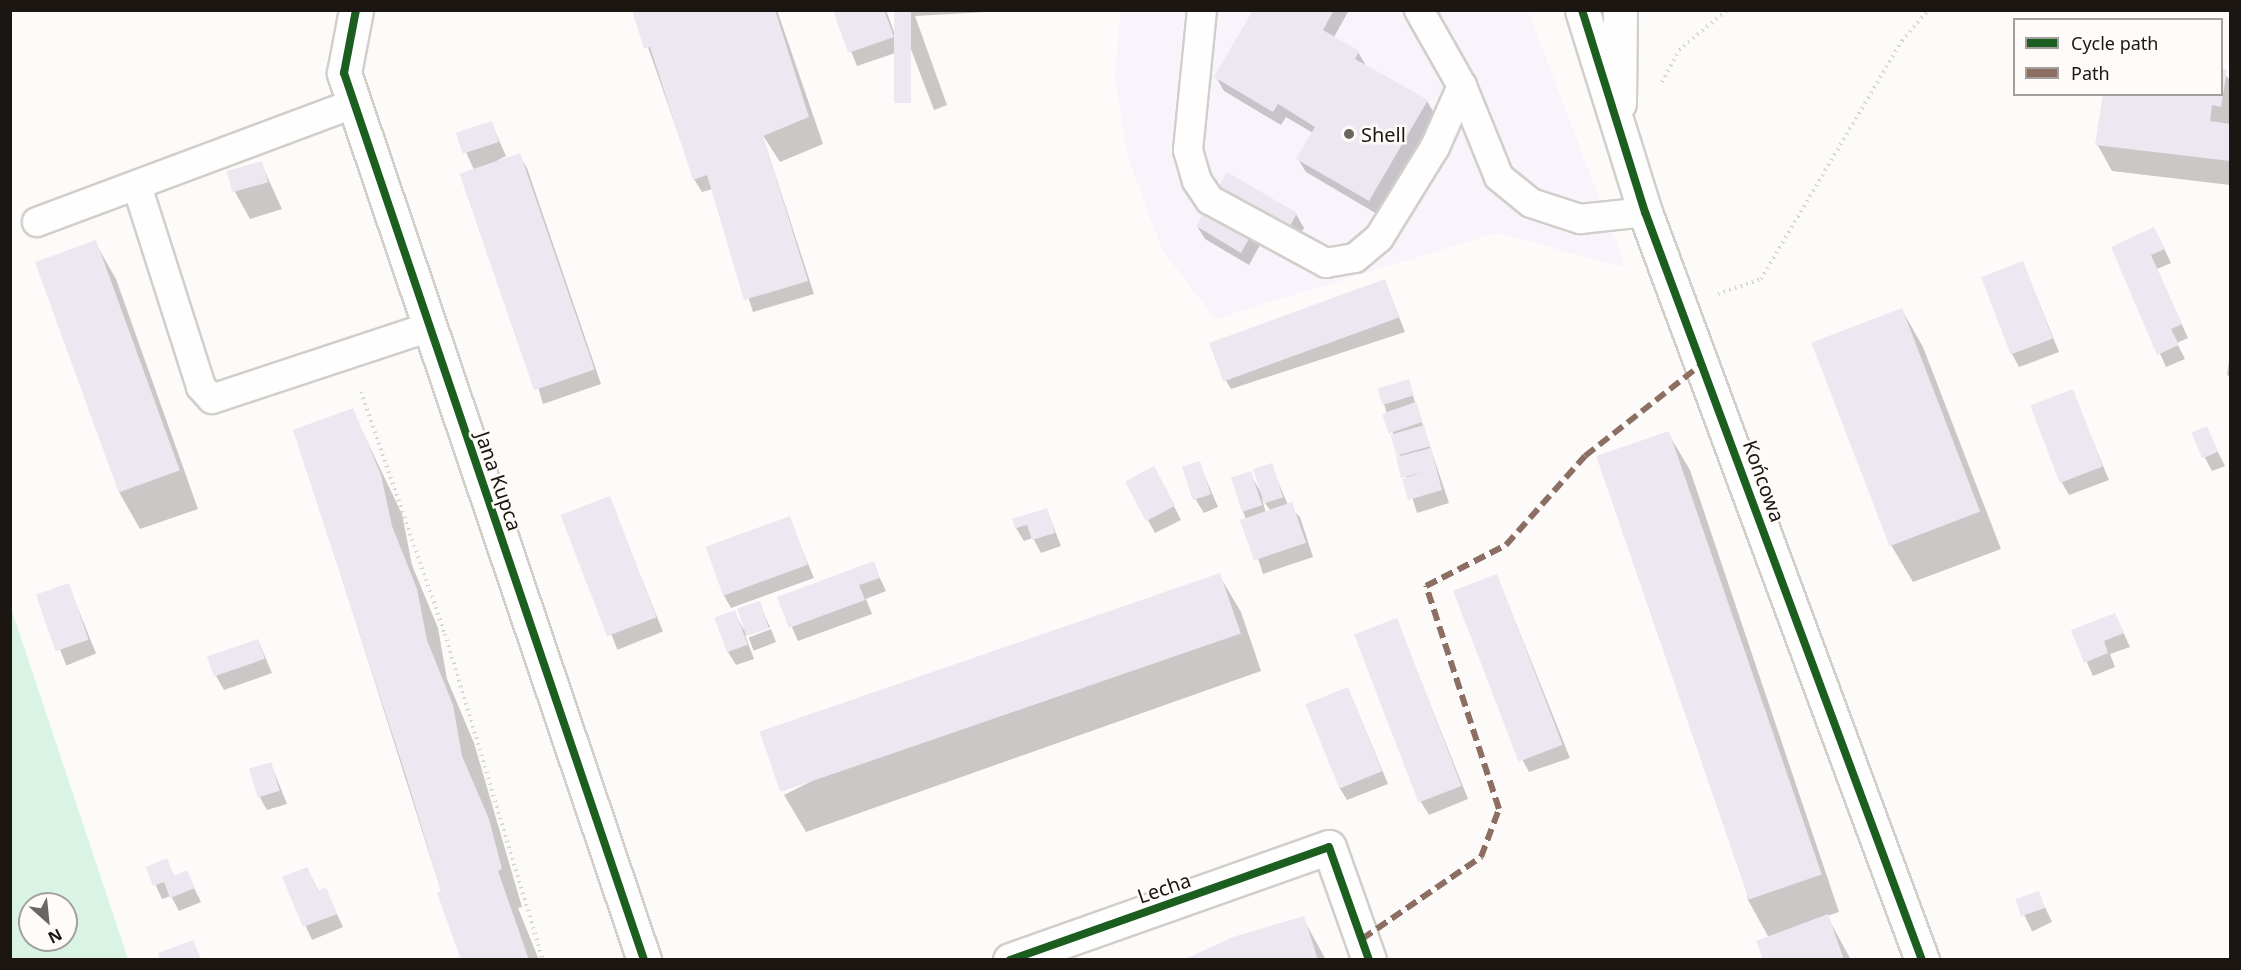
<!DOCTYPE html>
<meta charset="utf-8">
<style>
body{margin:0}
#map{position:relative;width:2241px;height:970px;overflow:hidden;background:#fdfbf9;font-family:"Noto Sans",sans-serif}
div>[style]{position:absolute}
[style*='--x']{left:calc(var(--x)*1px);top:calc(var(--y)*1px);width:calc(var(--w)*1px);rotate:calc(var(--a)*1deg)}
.commercial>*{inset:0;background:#f9f4fc}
.green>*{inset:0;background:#d9f4e4}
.shadow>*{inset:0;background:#0003;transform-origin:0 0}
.building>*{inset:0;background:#ece7f0;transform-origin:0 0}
.path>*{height:4px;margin-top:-2px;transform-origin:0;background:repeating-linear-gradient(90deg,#d5d5d4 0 1.5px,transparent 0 6px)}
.roads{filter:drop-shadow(2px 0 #d2ceca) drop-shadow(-2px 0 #d2ceca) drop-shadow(0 2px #d2ceca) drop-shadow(0 -2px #d2ceca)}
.service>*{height:28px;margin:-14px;padding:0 14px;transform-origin:14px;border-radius:14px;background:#fffefe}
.minor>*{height:33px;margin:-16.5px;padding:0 16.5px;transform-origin:16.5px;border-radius:16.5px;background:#fffefe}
.quiet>*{height:6px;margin-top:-3px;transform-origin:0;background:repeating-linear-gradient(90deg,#8d6e63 0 12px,transparent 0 18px)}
.cycleway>*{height:8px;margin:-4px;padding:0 4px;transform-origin:4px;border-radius:4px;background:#1b5e20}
.dots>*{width:16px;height:16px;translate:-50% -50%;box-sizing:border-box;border:3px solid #fefbf8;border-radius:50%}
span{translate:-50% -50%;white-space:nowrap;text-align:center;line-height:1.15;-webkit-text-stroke:5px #fefbf8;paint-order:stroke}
.poi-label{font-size:20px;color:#1b1611}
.left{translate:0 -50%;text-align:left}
.street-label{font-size:20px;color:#1b1611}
.frame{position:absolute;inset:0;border:12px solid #1b1611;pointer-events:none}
.legend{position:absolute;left:2013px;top:18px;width:210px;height:78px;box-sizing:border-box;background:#fefbf8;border:2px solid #a39f9c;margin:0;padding:8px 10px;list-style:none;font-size:18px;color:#1b1611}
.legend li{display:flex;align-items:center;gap:12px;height:30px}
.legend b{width:30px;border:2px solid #a39f9c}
.north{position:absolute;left:18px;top:892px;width:60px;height:60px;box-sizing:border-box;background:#fefbf8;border:2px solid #a39f9c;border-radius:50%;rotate:153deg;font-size:16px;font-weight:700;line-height:24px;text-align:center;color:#1b1611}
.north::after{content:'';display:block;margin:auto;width:21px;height:27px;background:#6a6662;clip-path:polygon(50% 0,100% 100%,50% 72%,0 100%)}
</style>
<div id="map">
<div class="commercial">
<i style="clip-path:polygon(1120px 11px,1528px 11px,1626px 268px,1497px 233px,1215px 319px,1162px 250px,1127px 155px,1115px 79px)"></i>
</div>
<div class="green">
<i style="clip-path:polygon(evenodd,10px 608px,11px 608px,128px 959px,11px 959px,10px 608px,30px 904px,66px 904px,66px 940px,30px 940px,30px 904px)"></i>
</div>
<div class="shadow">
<i style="clip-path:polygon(635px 10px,777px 10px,823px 144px,780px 162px,762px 134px,814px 294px,753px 312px,713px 189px,702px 192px,694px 179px)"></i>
<i style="clip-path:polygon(834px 10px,886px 10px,901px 51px,857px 66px)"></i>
<i style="clip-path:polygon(896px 10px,1024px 10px,915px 16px,947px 105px,934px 110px)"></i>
<i style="clip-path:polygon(1255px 10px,1349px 10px,1334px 37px,1358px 52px,1366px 66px,1427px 101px,1435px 115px,1377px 214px,1306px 172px,1298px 159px,1313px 133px,1286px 117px,1281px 125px,1224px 91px,1216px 77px)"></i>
<i style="clip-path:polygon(2222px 71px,2230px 80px,2230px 185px,2112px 171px,2097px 144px,2222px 94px)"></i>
<i style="clip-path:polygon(491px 122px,506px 156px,491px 164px,519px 155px,527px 168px,601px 384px,543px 404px,474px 170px,458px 134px)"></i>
<i style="clip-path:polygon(261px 163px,282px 209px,250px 219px,235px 192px)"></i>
<i style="clip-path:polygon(1227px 174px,1296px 214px,1304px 228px,1286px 260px,1260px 245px,1249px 265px,1205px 239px,1197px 226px)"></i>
<i style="clip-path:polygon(95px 242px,116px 279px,198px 509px,140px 529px,119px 492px,37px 262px)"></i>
<i style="clip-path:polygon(2161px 242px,2171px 263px,2157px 269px,2188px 338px,2177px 343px,2185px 359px,2166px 367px,2113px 247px)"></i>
<i style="clip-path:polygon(2023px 263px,2059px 352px,2019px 367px,2012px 354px)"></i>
<i style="clip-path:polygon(1385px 281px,1405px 332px,1231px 389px,1223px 376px)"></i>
<i style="clip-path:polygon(1902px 310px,1923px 347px,2001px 549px,1913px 582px,1891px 545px)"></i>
<i style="clip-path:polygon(2230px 355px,2230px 379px,2227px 374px)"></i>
<i style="clip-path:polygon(1408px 381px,1449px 503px,1417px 513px,1384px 404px)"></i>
<i style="clip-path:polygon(2072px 391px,2109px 480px,2069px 495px,2061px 481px)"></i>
<i style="clip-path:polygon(352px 410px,402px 514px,412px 565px,438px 628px,447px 679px,474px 743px,522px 907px,518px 908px,539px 960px,463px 960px,295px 430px)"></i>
<i style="clip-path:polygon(2206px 428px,2225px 466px,2212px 471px,2205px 458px)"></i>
<i style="clip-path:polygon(1668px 433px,1690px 470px,1839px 912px,1827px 916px,1851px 960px,1764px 960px,1769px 938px,1748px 900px)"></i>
<i style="clip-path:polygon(1199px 463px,1218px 507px,1204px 513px,1196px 500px)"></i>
<i style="clip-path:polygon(evenodd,1271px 465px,1288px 505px,1300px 517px,1313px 557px,1263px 574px,1233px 479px,1250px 473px,1260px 491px,1271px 465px,1262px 499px,1270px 510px,1266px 513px,1262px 499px)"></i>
<i style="clip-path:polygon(1161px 481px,1181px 520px,1155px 533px,1148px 520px)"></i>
<i style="left:609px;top:498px;width:144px;height:49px;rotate:68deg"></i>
<i style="clip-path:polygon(1047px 510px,1061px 546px,1041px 553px,1033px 538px,1024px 541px,1016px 528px)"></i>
<i style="clip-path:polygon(789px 518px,814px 578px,731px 608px,723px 594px)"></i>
<i style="clip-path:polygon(873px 563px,886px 591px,866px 599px,872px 614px,798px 641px,779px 598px)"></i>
<i style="clip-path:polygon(1219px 575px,1241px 612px,1261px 671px,806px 832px,784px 795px)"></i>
<i style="clip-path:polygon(1497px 576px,1570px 758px,1529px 772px,1522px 759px)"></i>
<i style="left:68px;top:584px;width:75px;height:32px;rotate:68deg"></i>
<i style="clip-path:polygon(759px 603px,770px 627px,745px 635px,754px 659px,736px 665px,728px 652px,734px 612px,744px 630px)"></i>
<i style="clip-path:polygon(2115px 614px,2130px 647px,2110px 654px,2115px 667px,2093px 676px,2073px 631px)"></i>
<i style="clip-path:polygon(1396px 619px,1468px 799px,1429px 815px,1421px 802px)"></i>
<i style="left:771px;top:629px;width:14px;height:24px;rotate:69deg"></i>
<i style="clip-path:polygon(258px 640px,272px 673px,224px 690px,216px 676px)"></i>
<i style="clip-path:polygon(1348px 688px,1388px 784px,1347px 800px,1339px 787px)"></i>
<i style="clip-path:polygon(271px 764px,287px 804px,267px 810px,259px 796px)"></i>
<i style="clip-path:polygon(166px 860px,175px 877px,186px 872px,201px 902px,179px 911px,171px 896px,162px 899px,148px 868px)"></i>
<i style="clip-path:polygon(307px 868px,319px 892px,325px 889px,343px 927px,312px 940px,284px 877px)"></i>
<i style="left:2038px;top:893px;width:32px;height:22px;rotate:64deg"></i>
<i style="clip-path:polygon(1303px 918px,1326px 960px,1185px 960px)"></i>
</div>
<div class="building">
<i style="clip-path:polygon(632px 10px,775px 10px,809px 117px,763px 136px,808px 281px,744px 300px,707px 175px,693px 180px,650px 47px,644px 49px)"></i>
<i style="clip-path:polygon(833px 10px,884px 10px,894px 37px,848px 53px)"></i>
<i style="left:894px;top:10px;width:17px;height:93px"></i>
<i style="clip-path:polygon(1253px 10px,1334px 10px,1323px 30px,1359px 51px,1355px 59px,1428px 100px,1369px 201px,1296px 159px,1315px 127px,1278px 104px,1273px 112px,1214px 77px)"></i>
<i style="clip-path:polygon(2222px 70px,2227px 70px,2221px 107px,2212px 105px,2210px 121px,2230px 124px,2230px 161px,2095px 145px,2103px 94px,2222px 94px)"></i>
<i style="left:492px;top:121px;width:22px;height:38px;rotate:72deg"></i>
<i style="left:520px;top:153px;width:229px;height:64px;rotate:71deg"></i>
<i style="left:262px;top:161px;width:22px;height:37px;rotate:74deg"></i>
<i style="clip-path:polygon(1227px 172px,1297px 213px,1278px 248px,1252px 233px,1241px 253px,1196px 226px)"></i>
<i style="clip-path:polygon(2154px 227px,2165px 249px,2151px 255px,2182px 324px,2171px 329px,2179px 345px,2157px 355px,2111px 247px)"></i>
<i style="left:96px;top:240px;width:245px;height:65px;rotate:70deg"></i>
<i style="left:2023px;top:261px;width:83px;height:45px;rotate:69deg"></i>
<i style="left:1385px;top:279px;width:41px;height:187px;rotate:70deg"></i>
<i style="left:1902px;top:308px;width:218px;height:97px;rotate:69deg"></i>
<i style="left:1409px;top:379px;width:17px;height:33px;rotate:73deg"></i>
<i style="left:2073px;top:389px;width:83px;height:46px;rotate:69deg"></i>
<i style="left:1416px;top:402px;width:21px;height:36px;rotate:71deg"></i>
<i style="clip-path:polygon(353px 408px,381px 475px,392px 526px,417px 589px,427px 640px,453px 705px,462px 756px,489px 819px,502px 869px,498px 871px,529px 960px,461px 960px,437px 893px,441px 891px,406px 776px,293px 430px)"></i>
<i style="left:1424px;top:425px;width:22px;height:35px;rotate:74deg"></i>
<i style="left:2207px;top:426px;width:28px;height:17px;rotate:67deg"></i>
<i style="left:1669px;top:431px;width:469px;height:77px;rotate:71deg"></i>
<i style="clip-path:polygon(1431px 448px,1442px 490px,1408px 500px,1402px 479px,1424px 472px,1401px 478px,1396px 457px)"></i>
<i style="left:1200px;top:461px;width:35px;height:19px;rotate:72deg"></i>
<i style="left:1272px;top:463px;width:36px;height:20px;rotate:72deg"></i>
<i style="left:1154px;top:466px;width:45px;height:33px;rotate:62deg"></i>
<i style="left:1251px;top:471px;width:36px;height:21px;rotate:72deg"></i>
<i style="left:610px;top:496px;width:130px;height:53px;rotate:69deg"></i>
<i style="left:1292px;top:502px;width:43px;height:55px;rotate:71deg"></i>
<i style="clip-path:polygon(1047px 508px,1055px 533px,1032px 540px,1027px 525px,1015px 528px,1012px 519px)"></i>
<i style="left:790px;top:516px;width:52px;height:90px;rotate:70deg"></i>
<i style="clip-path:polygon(874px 561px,880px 578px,859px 585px,865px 600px,789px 628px,777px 597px)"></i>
<i style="left:1220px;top:573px;width:64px;height:487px;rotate:71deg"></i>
<i style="left:1497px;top:574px;width:183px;height:47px;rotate:69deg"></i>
<i style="left:69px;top:583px;width:60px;height:35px;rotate:71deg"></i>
<i style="left:760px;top:601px;width:29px;height:24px;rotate:72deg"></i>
<i style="left:735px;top:610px;width:37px;height:22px;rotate:70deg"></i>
<i style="clip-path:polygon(2115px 613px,2124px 633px,2104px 641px,2108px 653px,2084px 663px,2071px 630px)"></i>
<i style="left:1397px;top:618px;width:180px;height:46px;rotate:69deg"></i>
<i style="left:258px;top:639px;width:21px;height:54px;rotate:71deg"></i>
<i style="left:1348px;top:687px;width:91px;height:46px;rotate:68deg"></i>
<i style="left:271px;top:762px;width:30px;height:23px;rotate:73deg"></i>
<i style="clip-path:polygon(167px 858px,174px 876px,187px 870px,195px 888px,170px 898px,164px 882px,153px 886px,146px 867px)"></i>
<i style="clip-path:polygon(307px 867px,318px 891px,326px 887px,337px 914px,303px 927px,282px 877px)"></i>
<i style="left:2039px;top:891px;width:18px;height:25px;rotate:71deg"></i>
<i style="clip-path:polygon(1828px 914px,1844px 960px,1763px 960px,1756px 941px)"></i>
<i style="clip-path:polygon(1304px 916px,1318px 960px,1183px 960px,1233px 937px)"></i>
<i style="clip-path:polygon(193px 940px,201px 959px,160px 960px,158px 953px)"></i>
</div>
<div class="path">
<i style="--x:1662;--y:82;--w:36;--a:-62"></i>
<i style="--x:1679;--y:50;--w:62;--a:-39.8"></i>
<i style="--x:1718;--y:294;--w:46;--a:-19.2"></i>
<i style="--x:1761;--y:279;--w:277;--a:-59.4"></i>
<i style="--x:1902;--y:41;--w:40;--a:-50"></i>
<i style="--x:361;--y:392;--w:256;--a:70.9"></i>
<i style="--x:445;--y:634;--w:340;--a:73.3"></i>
</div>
<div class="roads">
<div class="service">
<i style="--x:1202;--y:10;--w:141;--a:95.7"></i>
<i style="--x:1188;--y:150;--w:32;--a:74"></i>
<i style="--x:1197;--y:181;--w:23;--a:56"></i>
<i style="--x:1210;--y:200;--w:132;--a:28.5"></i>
<i style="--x:1326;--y:263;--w:29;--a:-10"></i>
<i style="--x:1355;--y:258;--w:31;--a:-40"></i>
<i style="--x:1379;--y:238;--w:107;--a:-58.4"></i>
<i style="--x:1435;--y:147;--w:67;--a:-66.1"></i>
<i style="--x:1419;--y:10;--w:87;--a:60.5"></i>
<i style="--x:1462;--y:86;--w:98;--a:67.9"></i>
<i style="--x:1499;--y:177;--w:41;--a:39.1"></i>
<i style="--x:1531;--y:203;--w:52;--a:18.1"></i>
<i style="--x:1580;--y:219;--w:65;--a:-6.1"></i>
<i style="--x:137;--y:186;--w:211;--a:72.3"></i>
<i style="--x:201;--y:387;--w:16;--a:47"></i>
<i style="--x:212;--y:399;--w:230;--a:-18.3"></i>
<i style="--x:37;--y:222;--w:340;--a:-20.5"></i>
</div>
<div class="minor">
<i style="--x:356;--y:10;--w:64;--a:100.8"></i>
<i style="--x:344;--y:73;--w:936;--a:71.31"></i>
<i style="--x:1582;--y:10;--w:212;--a:72.7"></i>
<i style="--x:1645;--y:212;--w:798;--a:69.68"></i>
<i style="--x:1619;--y:103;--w:93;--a:-89.4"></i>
<i style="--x:1010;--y:960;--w:338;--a:-19.5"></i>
<i style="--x:1329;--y:847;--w:120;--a:70.5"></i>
</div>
</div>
<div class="quiet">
<i style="--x:1362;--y:939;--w:145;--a:-34.6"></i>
<i style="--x:1481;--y:857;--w:51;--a:-69.4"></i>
<i style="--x:1499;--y:809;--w:235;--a:-108.1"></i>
<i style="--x:1426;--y:586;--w:90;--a:-27.1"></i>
<i style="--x:1506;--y:545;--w:119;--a:-48.4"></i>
<i style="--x:1585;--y:456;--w:150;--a:-38.2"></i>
</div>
<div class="cycleway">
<i style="--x:356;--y:10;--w:64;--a:100.8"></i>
<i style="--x:344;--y:73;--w:936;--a:71.31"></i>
<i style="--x:1582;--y:10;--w:212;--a:72.7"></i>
<i style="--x:1645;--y:212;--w:798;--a:69.68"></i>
<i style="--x:1010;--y:960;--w:338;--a:-19.5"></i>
<i style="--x:1329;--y:847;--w:120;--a:70.5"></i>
</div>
<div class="dots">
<i style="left:1349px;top:134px;background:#6a6662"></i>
</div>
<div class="poi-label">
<span class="left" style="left:1361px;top:134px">Shell</span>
</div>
<div class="street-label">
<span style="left:499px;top:481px;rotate:71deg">Jana Kupca</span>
<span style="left:1764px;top:481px;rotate:70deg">Końcowa</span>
<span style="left:1164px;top:888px;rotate:-19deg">Lecha</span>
</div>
<div class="frame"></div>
<ul class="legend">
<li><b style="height:8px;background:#1b5e20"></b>Cycle path</li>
<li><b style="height:8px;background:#8d6e63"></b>Path</li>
</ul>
<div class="north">N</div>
</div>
